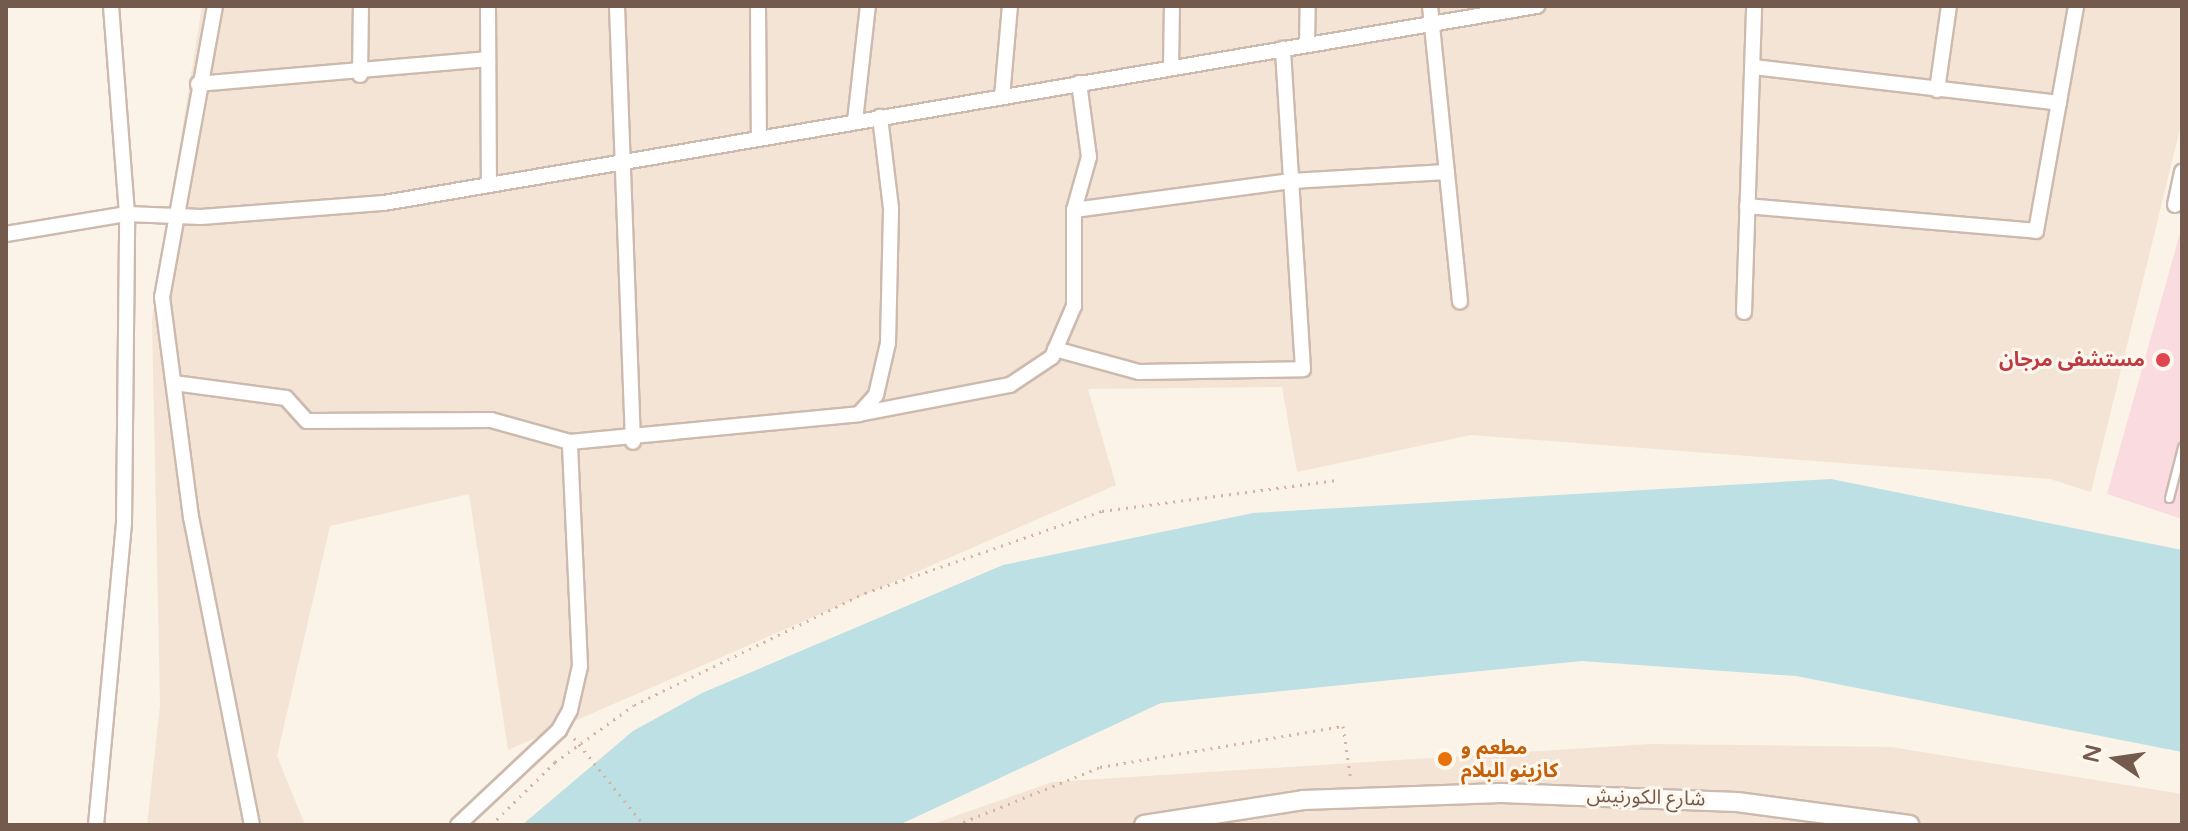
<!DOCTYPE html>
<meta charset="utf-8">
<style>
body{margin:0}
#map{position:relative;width:2188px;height:831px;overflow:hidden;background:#fbf3e7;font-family:"Varela Round","Noto Sans Arabic",sans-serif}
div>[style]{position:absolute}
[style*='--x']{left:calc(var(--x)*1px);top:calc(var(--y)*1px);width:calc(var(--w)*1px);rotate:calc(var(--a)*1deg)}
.residential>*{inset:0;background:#f3e4d6}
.medical>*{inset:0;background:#f9dbe0}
.water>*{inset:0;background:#bde0e4}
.path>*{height:3px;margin-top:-1.5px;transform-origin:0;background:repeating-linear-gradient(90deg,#d4b4a3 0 2px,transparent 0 8px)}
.roads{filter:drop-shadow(2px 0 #cdbaae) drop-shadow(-2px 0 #cdbaae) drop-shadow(0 2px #cdbaae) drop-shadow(0 -2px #cdbaae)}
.service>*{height:7px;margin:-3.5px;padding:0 3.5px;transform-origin:3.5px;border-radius:3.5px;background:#fff}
.minor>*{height:14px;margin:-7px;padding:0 7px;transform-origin:7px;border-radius:7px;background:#fff}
.tertiary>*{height:18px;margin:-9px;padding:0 9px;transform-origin:9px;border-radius:9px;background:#fff}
.dots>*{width:22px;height:22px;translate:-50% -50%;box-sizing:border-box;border:4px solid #fef7ee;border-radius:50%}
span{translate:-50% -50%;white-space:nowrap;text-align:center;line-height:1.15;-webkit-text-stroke:6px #fef7ee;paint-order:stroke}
.health-label{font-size:20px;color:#be3a42;font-weight:700}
.right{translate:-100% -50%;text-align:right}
.food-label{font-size:20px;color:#c56008;font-weight:700}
.left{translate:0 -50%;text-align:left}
.street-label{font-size:20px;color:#74594d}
.frame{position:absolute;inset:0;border:8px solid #74594d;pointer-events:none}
.north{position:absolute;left:2076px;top:719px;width:80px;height:80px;-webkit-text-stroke:6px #fef7ee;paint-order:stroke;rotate:283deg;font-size:22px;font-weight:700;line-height:32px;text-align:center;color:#74594d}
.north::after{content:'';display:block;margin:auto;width:28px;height:36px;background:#74594d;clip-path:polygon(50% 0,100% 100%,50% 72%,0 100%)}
</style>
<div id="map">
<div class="residential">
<i style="clip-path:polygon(202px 6px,2182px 6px,2182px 121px,2091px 492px,2050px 479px,1471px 435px,1297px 472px,1282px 387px,1088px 389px,1116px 485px,508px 750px,469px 494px,330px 526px,277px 756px,305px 825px,147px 825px,160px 705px,152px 319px)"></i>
<i style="clip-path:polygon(1651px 744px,1891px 747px,2182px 794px,2182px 825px,930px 825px,1052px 782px)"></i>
</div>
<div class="medical">
<i style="clip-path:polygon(2182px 226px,2182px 519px,2107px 494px)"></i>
</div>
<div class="water">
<i style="clip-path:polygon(1831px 479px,2182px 550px,2182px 752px,1796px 676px,1582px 661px,1161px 703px,899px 825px,522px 825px,633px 731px,702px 693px,1003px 565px,1253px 513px)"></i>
</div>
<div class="path">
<i style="--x:574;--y:738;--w:112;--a:51.2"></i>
<i style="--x:491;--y:825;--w:90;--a:-44.5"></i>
<i style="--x:555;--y:762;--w:97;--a:-35.8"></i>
<i style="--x:634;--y:705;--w:257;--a:-25.9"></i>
<i style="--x:865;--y:593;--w:251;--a:-19.1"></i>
<i style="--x:1102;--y:511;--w:237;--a:-7.5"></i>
<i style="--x:956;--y:825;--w:155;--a:-21.9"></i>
<i style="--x:1100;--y:767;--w:246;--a:-9.6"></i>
<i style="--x:1343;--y:726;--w:56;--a:81.7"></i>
</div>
<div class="roads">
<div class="service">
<i style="--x:2169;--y:498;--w:53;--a:-75.7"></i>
</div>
<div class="minor">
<i style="--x:215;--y:6;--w:296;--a:100.3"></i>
<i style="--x:162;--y:297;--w:222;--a:82.5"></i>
<i style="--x:191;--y:517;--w:314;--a:78.8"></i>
<i style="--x:488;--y:6;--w:179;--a:89.7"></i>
<i style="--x:617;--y:6;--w:436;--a:87.9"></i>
<i style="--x:758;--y:6;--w:132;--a:89.6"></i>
<i style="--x:1430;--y:6;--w:297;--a:84.2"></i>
<i style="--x:1307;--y:45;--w:39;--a:-89"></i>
<i style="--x:1754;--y:67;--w:307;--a:6.7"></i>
<i style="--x:1171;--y:68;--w:62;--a:-89.1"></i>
<i style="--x:360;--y:75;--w:69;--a:-89.2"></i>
<i style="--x:1079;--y:83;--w:75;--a:82.3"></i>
<i style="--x:1089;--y:157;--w:55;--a:105.8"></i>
<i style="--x:1074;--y:210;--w:219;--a:-7.6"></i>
<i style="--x:1291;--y:181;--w:156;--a:-3.3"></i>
<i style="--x:198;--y:84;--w:291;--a:-4.9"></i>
<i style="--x:1937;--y:90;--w:85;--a:-81.9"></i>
<i style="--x:1002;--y:97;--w:91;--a:-85"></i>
<i style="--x:855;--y:121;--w:116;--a:-83.6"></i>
<i style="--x:2175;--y:205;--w:34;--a:-78"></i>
<i style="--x:1747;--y:206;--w:290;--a:4.9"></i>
<i style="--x:2036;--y:231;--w:229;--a:-79.9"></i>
<i style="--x:6;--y:234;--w:123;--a:-9.4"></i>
<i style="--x:127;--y:214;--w:74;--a:2.3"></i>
<i style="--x:201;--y:217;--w:184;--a:-4.4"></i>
<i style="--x:384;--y:203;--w:1170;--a:-9.7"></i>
<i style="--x:1744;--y:312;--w:306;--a:-88.1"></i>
<i style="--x:1055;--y:349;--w:87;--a:15.3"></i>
<i style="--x:1139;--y:372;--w:164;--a:-1"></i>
<i style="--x:1303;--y:369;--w:321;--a:-93.6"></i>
<i style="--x:174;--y:383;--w:113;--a:7.6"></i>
<i style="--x:286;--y:398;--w:31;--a:48"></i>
<i style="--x:307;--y:421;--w:184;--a:-0.3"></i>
<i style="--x:491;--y:420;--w:82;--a:15.6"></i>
<i style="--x:570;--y:442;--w:290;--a:-5.5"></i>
<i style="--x:859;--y:414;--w:154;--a:-10.9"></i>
<i style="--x:1010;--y:385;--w:50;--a:-33.7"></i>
<i style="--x:1052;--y:357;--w:56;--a:-66.7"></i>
<i style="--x:1074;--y:306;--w:96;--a:-90"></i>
<i style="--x:859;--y:414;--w:25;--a:-48"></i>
<i style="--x:876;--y:395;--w:53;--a:-77"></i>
<i style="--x:888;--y:343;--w:135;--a:-88.7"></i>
<i style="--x:891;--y:208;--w:92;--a:-96.9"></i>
<i style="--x:96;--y:825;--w:303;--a:-84.7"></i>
<i style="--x:124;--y:523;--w:309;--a:-89.4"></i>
<i style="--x:127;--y:214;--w:209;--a:-94.4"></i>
<i style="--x:458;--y:825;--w:139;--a:-43.2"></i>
<i style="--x:559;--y:730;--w:23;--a:-61"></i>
<i style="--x:570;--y:710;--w:45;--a:-77.2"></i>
<i style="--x:580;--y:666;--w:224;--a:-92.6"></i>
</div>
<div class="tertiary">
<i style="--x:1144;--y:825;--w:161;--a:-8.9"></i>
<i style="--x:1303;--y:800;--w:198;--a:-2"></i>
<i style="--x:1501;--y:793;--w:236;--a:2.2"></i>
<i style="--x:1737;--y:802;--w:174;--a:7.6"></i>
</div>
</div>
<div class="dots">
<i style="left:2163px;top:360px;background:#e0444e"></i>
<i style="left:1445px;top:759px;background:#e8710a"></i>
</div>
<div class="health-label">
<span class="right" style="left:2145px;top:360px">مستشفى مرجان</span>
</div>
<div class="food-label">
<span class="left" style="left:1461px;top:760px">مطعم و<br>كازينو البلام</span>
</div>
<div class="street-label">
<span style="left:1646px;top:798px;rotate:2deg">شارع الكورنيش</span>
</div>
<div class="frame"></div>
<div class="north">N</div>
</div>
